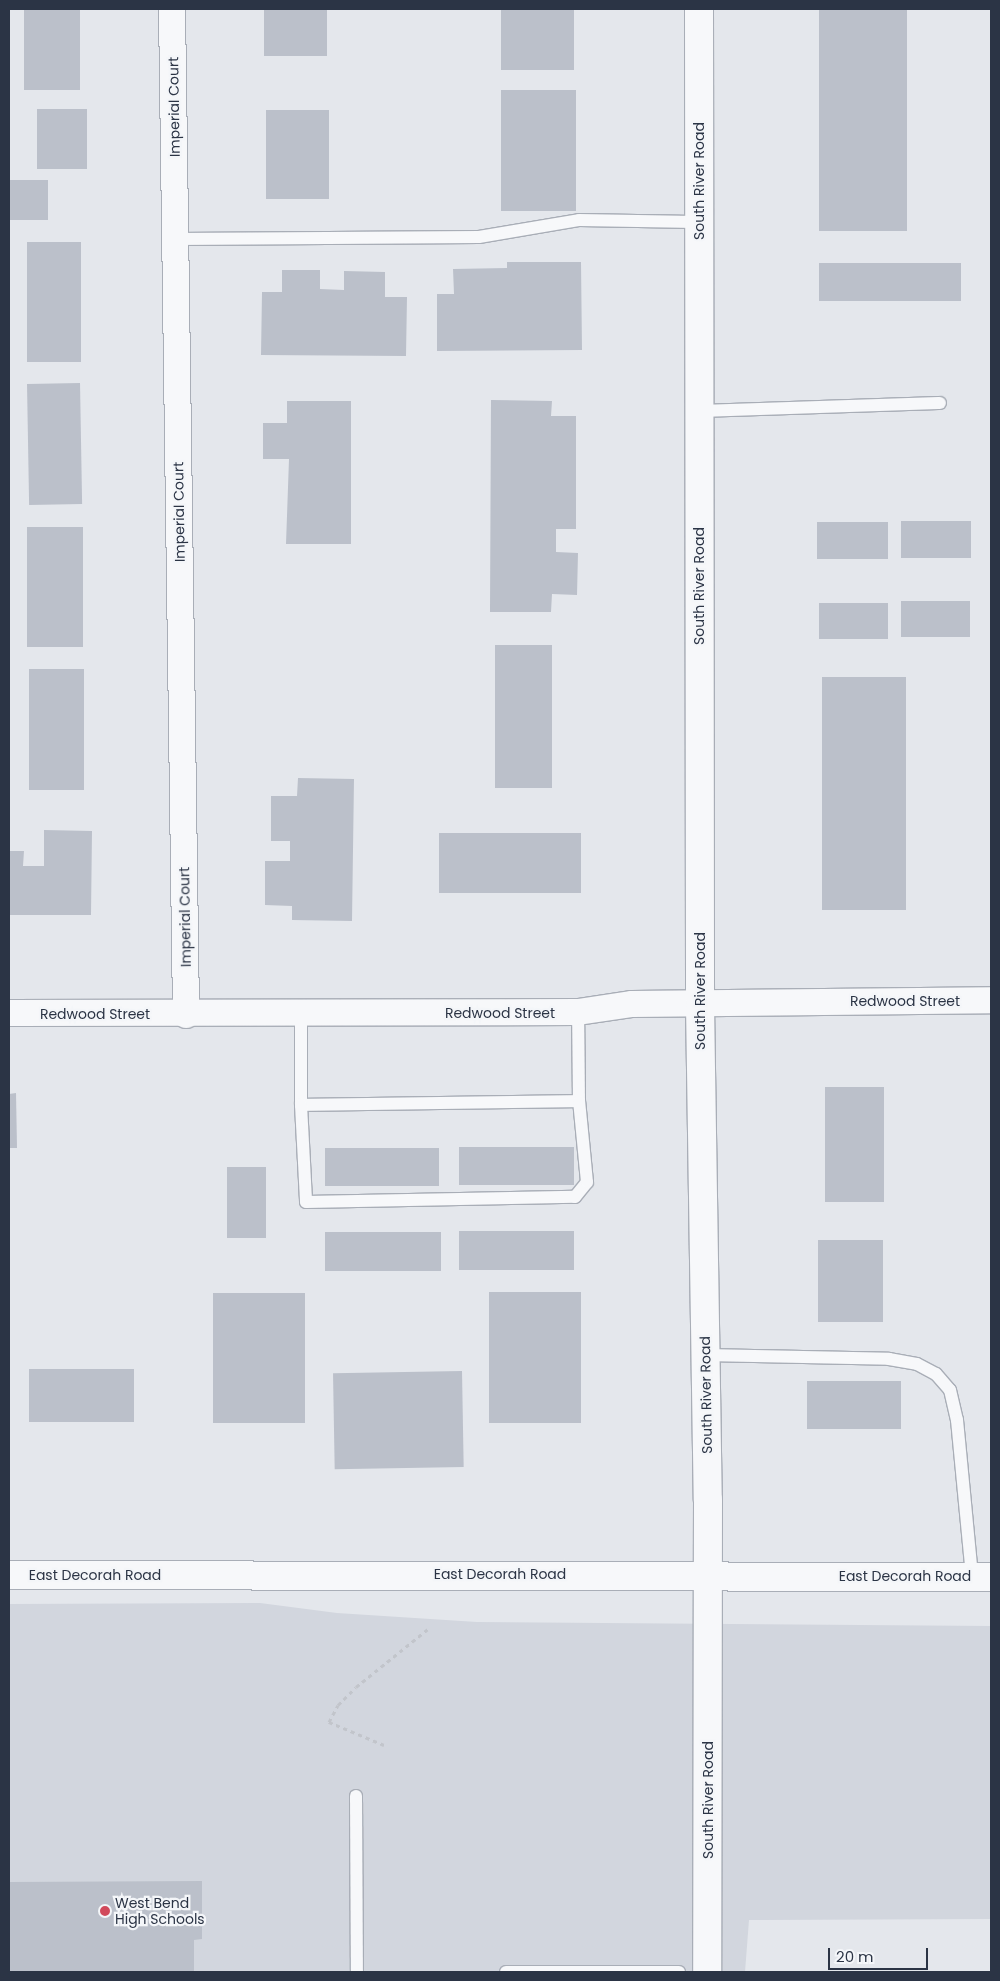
<!DOCTYPE html>
<style>
body{margin:0}
#map{position:relative;width:1000px;height:1981px;overflow:hidden;background:#e4e7ec;font-family:Poppins,sans-serif}
div>[style]{position:absolute}
[style*='--x']{left:calc(var(--x)*1px);top:calc(var(--y)*1px);width:calc(var(--w)*1px);rotate:calc(var(--a)*1deg)}
.built>*{inset:0;background:#d2d6de}
.building>*{inset:0;background:#bbc0ca;transform-origin:0 0}
.path>*{height:3px;margin-top:-1.5px;transform-origin:0;background:repeating-linear-gradient(90deg,#c2c5cb 0 4px,transparent 0 8px)}
.roads{filter:drop-shadow(1px 0 #a9aeb7) drop-shadow(-1px 0 #a9aeb7) drop-shadow(0 1px #a9aeb7) drop-shadow(0 -1px #a9aeb7)}
.service>*{height:12px;margin:-6px;padding:0 6px;transform-origin:6px;border-radius:6px;background:#f7f8fa}
.minor>*{height:26px;margin:-13px;padding:0 13px;transform-origin:13px;border-radius:13px;background:#f7f8fa}
.tertiary>*{height:28px;margin:-14px;padding:0 14px;transform-origin:14px;border-radius:14px;background:#f7f8fa}
.dots>*{width:14px;height:14px;translate:-50% -50%;box-sizing:border-box;border:2px solid #f4f6f9;border-radius:50%}
span{translate:-50% -50%;white-space:nowrap;text-align:center;line-height:1.15;-webkit-text-stroke:4.5px #f4f6f9;paint-order:stroke}
.street-label{font-size:14px;color:#2b3445}
.poi-label{font-size:14px;color:#2b3445}
.left{translate:0 -50%;text-align:left}
.frame{position:absolute;inset:0;border:10px solid #2b3445;pointer-events:none}
.scale{position:absolute;left:828px;top:1948px;width:100px;height:22px;box-sizing:border-box;border:2px solid #2b3445;border-top:0;padding-left:6px;font-size:15px;line-height:18px;white-space:nowrap;color:#2b3445;-webkit-text-stroke:4px #f4f6f9;paint-order:stroke}
</style>
<div id="map">
<div class="built">
<i style="clip-path:polygon(260px 1603px,337px 1613px,477px 1622px,991px 1626px,991px 1919px,749px 1920px,745px 1972px,9px 1972px,9px 1604px)"></i>
</div>
<div class="building">
<i style="left:24px;top:9px;width:56px;height:81px"></i>
<i style="left:264px;top:9px;width:63px;height:47px"></i>
<i style="left:501px;top:9px;width:73px;height:61px"></i>
<i style="left:819px;top:9px;width:88px;height:222px"></i>
<i style="left:501px;top:90px;width:75px;height:121px"></i>
<i style="left:37px;top:109px;width:50px;height:60px"></i>
<i style="left:266px;top:110px;width:63px;height:89px"></i>
<i style="left:9px;top:180px;width:39px;height:40px"></i>
<i style="left:27px;top:242px;width:54px;height:120px"></i>
<i style="clip-path:polygon(507px 262px,581px 262px,582px 350px,437px 351px,437px 294px,454px 294px,453px 269px,507px 268px)"></i>
<i style="left:819px;top:263px;width:142px;height:38px"></i>
<i style="clip-path:polygon(282px 270px,320px 270px,320px 289px,344px 290px,344px 271px,385px 272px,385px 297px,407px 297px,406px 356px,261px 355px,262px 292px,282px 292px)"></i>
<i style="left:80px;top:383px;width:121px;height:53px;rotate:89deg"></i>
<i style="clip-path:polygon(491px 400px,552px 401px,551px 416px,576px 416px,576px 529px,556px 529px,556px 552px,578px 553px,577px 595px,552px 594px,551px 612px,490px 612px)"></i>
<i style="clip-path:polygon(287px 401px,351px 401px,351px 544px,286px 544px,289px 459px,263px 459px,263px 423px,287px 423px)"></i>
<i style="left:901px;top:521px;width:70px;height:37px"></i>
<i style="left:817px;top:522px;width:71px;height:37px"></i>
<i style="left:27px;top:527px;width:56px;height:120px"></i>
<i style="left:901px;top:601px;width:69px;height:36px"></i>
<i style="left:819px;top:603px;width:69px;height:36px"></i>
<i style="left:495px;top:645px;width:57px;height:143px"></i>
<i style="left:29px;top:669px;width:55px;height:121px"></i>
<i style="left:822px;top:677px;width:84px;height:233px"></i>
<i style="clip-path:polygon(298px 778px,354px 779px,352px 921px,292px 920px,292px 906px,265px 905px,265px 861px,290px 861px,290px 841px,271px 841px,271px 796px,297px 796px)"></i>
<i style="clip-path:polygon(44px 830px,92px 831px,91px 915px,9px 915px,9px 851px,24px 851px,23px 866px,44px 866px)"></i>
<i style="left:439px;top:833px;width:142px;height:60px"></i>
<i style="left:825px;top:1087px;width:59px;height:115px"></i>
<i style="clip-path:polygon(16px 1093px,17px 1148px,9px 1148px,9px 1094px)"></i>
<i style="left:459px;top:1147px;width:115px;height:38px"></i>
<i style="left:325px;top:1148px;width:114px;height:38px"></i>
<i style="left:227px;top:1167px;width:39px;height:71px"></i>
<i style="left:459px;top:1231px;width:115px;height:39px"></i>
<i style="left:325px;top:1232px;width:116px;height:39px"></i>
<i style="left:818px;top:1240px;width:65px;height:82px"></i>
<i style="left:489px;top:1292px;width:92px;height:131px"></i>
<i style="left:305px;top:1293px;width:130px;height:92px;rotate:90deg"></i>
<i style="left:29px;top:1369px;width:105px;height:53px"></i>
<i style="left:462px;top:1371px;width:96px;height:129px;rotate:89deg"></i>
<i style="left:807px;top:1381px;width:94px;height:48px"></i>
<i style="clip-path:polygon(202px 1881px,202px 1939px,194px 1940px,194px 1972px,9px 1972px,9px 1882px)"></i>
</div>
<div class="path">
<i style="--x:384;--y:1745;--w:60;--a:-157.3"></i>
<i style="--x:329;--y:1722;--w:19;--a:-62"></i>
<i style="--x:338;--y:1705;--w:25;--a:-45"></i>
<i style="--x:356;--y:1687;--w:92;--a:-38.9"></i>
</div>
<div class="roads">
<div class="service">
<i style="--x:176;--y:239;--w:303;--a:-0.4"></i>
<i style="--x:479;--y:237;--w:101;--a:-9.6"></i>
<i style="--x:579;--y:220;--w:120;--a:1"></i>
<i style="--x:699;--y:411;--w:241;--a:-1.9"></i>
<i style="--x:301;--y:1014;--w:91;--a:90"></i>
<i style="--x:301;--y:1105;--w:278;--a:-0.8"></i>
<i style="--x:579;--y:1101;--w:89;--a:-90.6"></i>
<i style="--x:301;--y:1105;--w:97;--a:87"></i>
<i style="--x:306;--y:1202;--w:269;--a:-1.1"></i>
<i style="--x:575;--y:1197;--w:19;--a:-51"></i>
<i style="--x:587;--y:1182;--w:81;--a:-95.6"></i>
<i style="--x:705;--y:1355;--w:184;--a:1.2"></i>
<i style="--x:889;--y:1359;--w:28;--a:10"></i>
<i style="--x:917;--y:1364;--w:21;--a:28"></i>
<i style="--x:936;--y:1374;--w:21;--a:49"></i>
<i style="--x:950;--y:1390;--w:31;--a:77"></i>
<i style="--x:957;--y:1420;--w:157;--a:84.5"></i>
<i style="--x:356;--y:1796;--w:176;--a:89.7"></i>
<i style="--x:506;--y:1972;--w:173;--a:0"></i>
</div>
<div class="minor">
<i style="--x:172;--y:9;--w:1006;--a:89.2"></i>
<i style="--x:9;--y:1013;--w:569;--a:-0.1"></i>
<i style="--x:578;--y:1012;--w:55;--a:-8.4"></i>
<i style="--x:632;--y:1004;--w:359;--a:-0.6"></i>
</div>
<div class="tertiary">
<i style="--x:699;--y:9;--w:996;--a:89.94"></i>
<i style="--x:700;--y:1005;--w:495;--a:89.1"></i>
<i style="--x:708;--y:1500;--w:472;--a:90.1"></i>
<i style="--x:9;--y:1575;--w:982;--a:0.12"></i>
</div>
</div>
<div class="dots">
<i style="left:105px;top:1911px;background:#d1495b"></i>
</div>
<div class="street-label">
<span style="left:174px;top:107px;rotate:-91deg">Imperial Court</span>
<span style="left:699px;top:181px;rotate:-90deg">South River Road</span>
<span style="left:179px;top:512px;rotate:-91deg">Imperial Court</span>
<span style="left:699px;top:586px;rotate:-90deg">South River Road</span>
<span style="left:185px;top:917px;rotate:-91deg">Imperial Court</span>
<span style="left:700px;top:991px;rotate:-90deg">South River Road</span>
<span style="left:905px;top:1001px">Redwood Street</span>
<span style="left:500px;top:1013px">Redwood Street</span>
<span style="left:95px;top:1014px">Redwood Street</span>
<span style="left:706px;top:1395px;rotate:-91deg">South River Road</span>
<span style="left:500px;top:1574px">East Decorah Road</span>
<span style="left:95px;top:1575px">East Decorah Road</span>
<span style="left:905px;top:1576px">East Decorah Road</span>
<span style="left:708px;top:1800px;rotate:-90deg">South River Road</span>
</div>
<div class="poi-label">
<span class="left" style="left:115px;top:1911px">West Bend<br>High Schools</span>
</div>
<div class="frame"></div>
<div class="scale">20 m</div>
</div>
